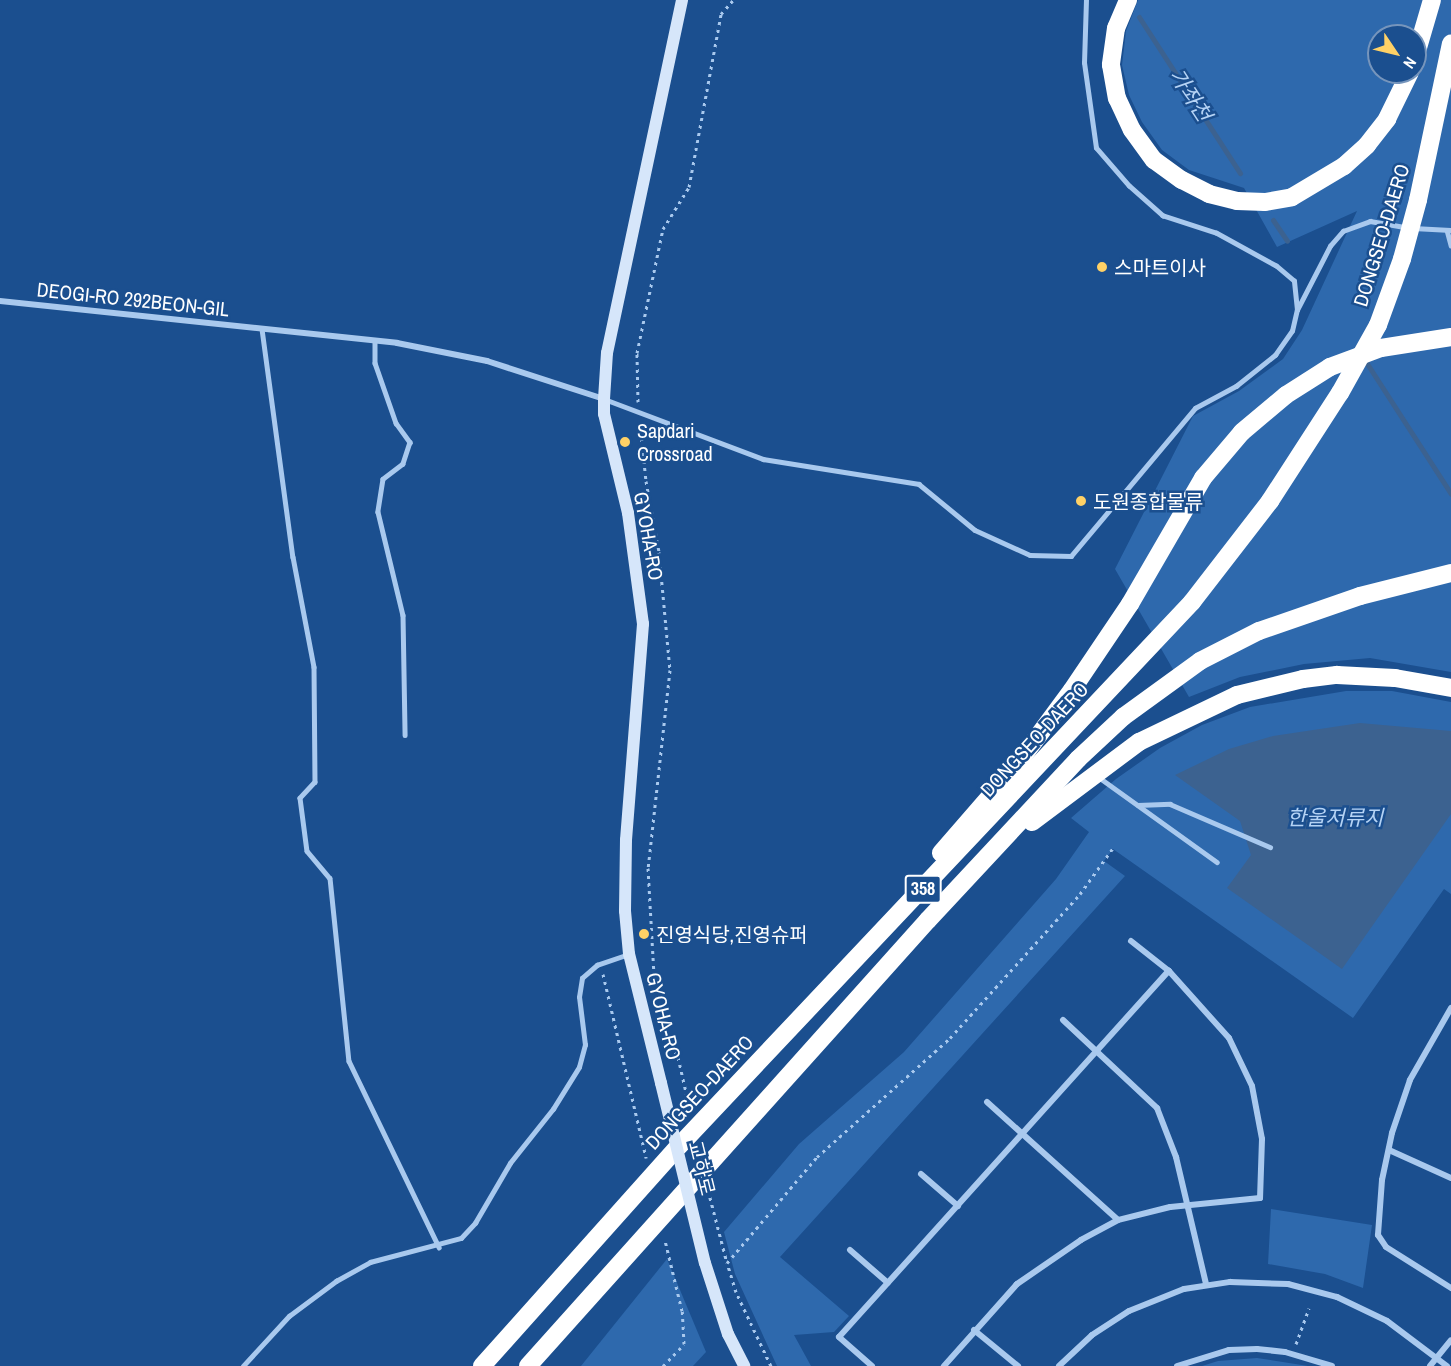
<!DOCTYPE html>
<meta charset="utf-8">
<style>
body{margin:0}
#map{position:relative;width:1451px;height:1366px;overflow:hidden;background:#1b4f8f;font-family:"Archivo Narrow","Noto Sans KR",sans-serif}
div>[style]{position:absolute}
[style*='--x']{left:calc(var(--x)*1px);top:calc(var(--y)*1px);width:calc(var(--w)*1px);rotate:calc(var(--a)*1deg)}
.green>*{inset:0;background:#2e69ad}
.water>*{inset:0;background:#3c6290}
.stream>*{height:5px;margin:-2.5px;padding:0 2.5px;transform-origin:2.5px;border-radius:2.5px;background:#3c6290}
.path>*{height:3px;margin-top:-1.5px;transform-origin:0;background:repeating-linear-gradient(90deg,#a9c9ee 0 3px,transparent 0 7.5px)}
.lane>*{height:4.5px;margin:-2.25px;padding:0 2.25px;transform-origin:2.25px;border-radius:2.25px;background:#a9c9ee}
.street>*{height:6px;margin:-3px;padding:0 3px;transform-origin:3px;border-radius:3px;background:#a9c9ee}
.secondary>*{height:12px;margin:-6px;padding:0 6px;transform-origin:6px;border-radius:6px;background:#d6e6fa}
.highway>*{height:18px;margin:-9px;padding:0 9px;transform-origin:9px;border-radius:9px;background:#fff}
.secondary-bridge>*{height:12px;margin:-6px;padding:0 6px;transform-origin:6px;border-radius:6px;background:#d6e6fa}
.highway-bridge>*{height:18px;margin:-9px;padding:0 9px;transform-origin:9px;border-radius:9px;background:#fff}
.dots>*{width:16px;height:16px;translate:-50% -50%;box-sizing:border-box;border:3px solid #1b4f8f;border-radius:50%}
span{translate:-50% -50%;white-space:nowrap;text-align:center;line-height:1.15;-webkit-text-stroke:5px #1b4f8f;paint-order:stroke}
.shield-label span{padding:2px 4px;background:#1b4f8f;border:2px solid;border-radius:4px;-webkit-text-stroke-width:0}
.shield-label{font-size:18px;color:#fff;font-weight:700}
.street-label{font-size:20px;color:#fff}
.poi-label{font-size:20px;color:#fff}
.left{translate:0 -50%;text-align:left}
.water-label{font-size:21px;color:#b5d3f5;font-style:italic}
.north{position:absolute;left:1367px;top:24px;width:60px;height:60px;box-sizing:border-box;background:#1b4f8f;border:2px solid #7695bc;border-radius:50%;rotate:125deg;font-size:16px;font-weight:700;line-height:24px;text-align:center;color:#fff}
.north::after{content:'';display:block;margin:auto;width:21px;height:27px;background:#ffd166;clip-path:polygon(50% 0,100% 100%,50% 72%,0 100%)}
</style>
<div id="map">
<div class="green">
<i style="clip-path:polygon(evenodd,1138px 0,1451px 0,1451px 672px,1370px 658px,1304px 664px,1240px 677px,1189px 697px,1115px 569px,1193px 416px,1239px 391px,1283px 359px,1302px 330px,1357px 211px,1277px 247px,1244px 188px,1189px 170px,1162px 150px,1142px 122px,1129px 95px,1122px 65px,1126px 31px,1138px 0,1379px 36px,1415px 36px,1415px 72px,1379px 72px,1379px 36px)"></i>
<i style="clip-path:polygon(1346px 691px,1392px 691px,1451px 702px,1451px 894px,1444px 889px,1353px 1018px,1113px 849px,1104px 861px,1125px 876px,780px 1257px,849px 1316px,834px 1332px,794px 1335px,811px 1366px,777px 1366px,735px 1274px,724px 1232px,799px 1144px,904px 1052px,1056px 879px,1089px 832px,1071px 818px,1116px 779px,1160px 748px,1202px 725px,1250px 707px)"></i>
<i style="clip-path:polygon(1271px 1209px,1372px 1225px,1363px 1288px,1325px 1274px,1268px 1264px)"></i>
<i style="clip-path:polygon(667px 1259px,706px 1352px,693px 1366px,581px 1366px)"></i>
<i style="clip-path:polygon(1257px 1358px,1308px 1366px,1202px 1366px,1218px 1361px)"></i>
</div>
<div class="water">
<i style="clip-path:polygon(1360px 723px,1451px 731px,1451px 814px,1342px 969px,1227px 888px,1251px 855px,1240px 821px,1175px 775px,1229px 749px,1273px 736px)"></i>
</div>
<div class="stream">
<i style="--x:1139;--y:17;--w:186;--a:57.1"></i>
<i style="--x:1273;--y:220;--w:25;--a:56"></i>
<i style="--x:1366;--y:362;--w:157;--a:57.2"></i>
</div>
<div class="path">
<i style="--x:638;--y:402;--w:49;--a:-91.2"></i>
<i style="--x:637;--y:353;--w:127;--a:-78.2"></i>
<i style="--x:663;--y:229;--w:49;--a:-58.2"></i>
<i style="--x:689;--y:187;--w:176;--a:-79.5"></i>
<i style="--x:721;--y:14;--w:18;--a:-49"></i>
<i style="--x:640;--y:423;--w:58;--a:84.1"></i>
<i style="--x:646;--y:481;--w:72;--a:79.6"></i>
<i style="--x:659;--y:552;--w:119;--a:84.7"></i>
<i style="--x:670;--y:670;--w:199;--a:96.3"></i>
<i style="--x:648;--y:868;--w:124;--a:86.8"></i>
<i style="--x:603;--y:974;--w:189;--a:76.8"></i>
<i style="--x:666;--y:1040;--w:21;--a:55"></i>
<i style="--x:678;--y:1057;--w:54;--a:77.2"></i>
<i style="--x:708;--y:1190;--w:75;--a:75.4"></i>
<i style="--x:1296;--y:1344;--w:38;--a:-70"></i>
<i style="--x:663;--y:1366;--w:30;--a:-46"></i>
<i style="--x:684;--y:1344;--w:33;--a:-93"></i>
<i style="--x:682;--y:1311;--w:73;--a:-103.5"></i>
<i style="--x:771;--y:1366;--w:82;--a:-115.3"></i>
<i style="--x:736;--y:1292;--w:30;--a:-107"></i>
<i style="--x:727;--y:1263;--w:139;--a:-49.7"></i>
<i style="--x:817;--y:1157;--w:178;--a:-41.8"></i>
<i style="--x:950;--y:1038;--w:194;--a:-47.9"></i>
<i style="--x:1080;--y:894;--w:57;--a:-54.3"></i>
</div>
<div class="lane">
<i style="--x:1413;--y:228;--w:38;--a:3"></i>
<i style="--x:1447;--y:230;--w:16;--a:75"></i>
<i style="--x:1297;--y:310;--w:72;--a:-62.7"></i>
<i style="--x:1330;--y:246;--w:20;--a:-49"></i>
<i style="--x:1343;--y:231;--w:29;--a:-20"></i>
<i style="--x:1370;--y:221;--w:36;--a:10"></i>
<i style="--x:262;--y:329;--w:230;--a:82.3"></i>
<i style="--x:293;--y:557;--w:112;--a:79.2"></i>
<i style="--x:314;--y:667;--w:115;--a:89.5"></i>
<i style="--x:315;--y:782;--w:22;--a:133"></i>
<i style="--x:300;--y:798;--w:53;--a:82.5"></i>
<i style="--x:307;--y:851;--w:35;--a:50"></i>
<i style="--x:330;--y:878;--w:184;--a:84.1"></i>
<i style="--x:349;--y:1061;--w:207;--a:64.2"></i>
<i style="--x:375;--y:341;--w:22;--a:90"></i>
<i style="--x:375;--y:363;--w:64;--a:70.7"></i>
<i style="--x:396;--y:423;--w:24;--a:54"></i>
<i style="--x:410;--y:442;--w:23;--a:108"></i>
<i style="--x:403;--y:464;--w:25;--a:143"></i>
<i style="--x:383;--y:479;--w:33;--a:99"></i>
<i style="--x:378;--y:512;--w:106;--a:76.4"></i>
<i style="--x:403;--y:615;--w:120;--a:89"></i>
<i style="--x:607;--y:400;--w:167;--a:20.7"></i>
<i style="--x:763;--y:459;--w:158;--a:9.1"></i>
<i style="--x:919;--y:484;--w:72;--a:39.4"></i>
<i style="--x:975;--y:530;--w:60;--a:24.4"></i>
<i style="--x:1030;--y:555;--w:41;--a:1.4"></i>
<i style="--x:1071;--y:556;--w:193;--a:-50"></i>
<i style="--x:1195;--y:408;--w:47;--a:-28.2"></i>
<i style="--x:1236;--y:386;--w:50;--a:-38.5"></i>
<i style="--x:1275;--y:355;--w:29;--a:-55"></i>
<i style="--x:1292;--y:331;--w:22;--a:-77"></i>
<i style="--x:1297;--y:310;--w:29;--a:-96"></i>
<i style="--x:1294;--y:281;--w:23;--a:-140"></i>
<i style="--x:1276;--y:266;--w:68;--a:-151.2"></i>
<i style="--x:1216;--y:233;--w:56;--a:-162.2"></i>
<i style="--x:1163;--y:216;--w:45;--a:-138.6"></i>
<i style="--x:1129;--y:186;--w:50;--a:-131"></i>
<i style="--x:1096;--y:148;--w:86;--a:-98"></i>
<i style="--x:1084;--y:63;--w:63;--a:-88.2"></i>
<i style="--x:1100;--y:778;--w:144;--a:35.7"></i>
<i style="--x:1138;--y:805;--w:32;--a:-2"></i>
<i style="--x:1170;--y:804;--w:109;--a:23.3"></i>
<i style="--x:243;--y:1366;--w:68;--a:-47.4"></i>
<i style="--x:289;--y:1316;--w:59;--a:-36.7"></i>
<i style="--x:336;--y:1281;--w:39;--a:-29"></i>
<i style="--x:370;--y:1262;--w:94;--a:-14.8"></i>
<i style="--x:461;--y:1238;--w:21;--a:-47"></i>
<i style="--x:475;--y:1223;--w:69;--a:-59.7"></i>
<i style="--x:510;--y:1163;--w:69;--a:-51.5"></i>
<i style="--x:553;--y:1109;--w:49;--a:-58.2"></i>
<i style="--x:579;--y:1067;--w:23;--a:-75"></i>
<i style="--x:585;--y:1045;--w:48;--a:-97.1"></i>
<i style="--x:579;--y:997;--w:19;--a:-81"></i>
<i style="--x:582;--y:978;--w:20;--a:-41"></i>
<i style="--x:597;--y:965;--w:34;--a:-19"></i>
</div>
<div class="street">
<i style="--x:0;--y:301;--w:399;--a:6"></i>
<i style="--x:397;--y:343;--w:92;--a:11.3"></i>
<i style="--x:487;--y:361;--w:123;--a:18"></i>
<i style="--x:1131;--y:941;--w:48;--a:38.3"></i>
<i style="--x:1451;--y:1008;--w:83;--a:119.7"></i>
<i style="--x:1410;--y:1080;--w:56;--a:108.8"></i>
<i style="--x:1392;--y:1133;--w:48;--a:102"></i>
<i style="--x:1382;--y:1180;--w:55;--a:94.2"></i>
<i style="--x:1378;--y:1235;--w:14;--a:56"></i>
<i style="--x:1386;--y:1247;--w:77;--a:32.2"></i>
<i style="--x:1063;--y:1020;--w:129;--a:43.1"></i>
<i style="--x:1157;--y:1108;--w:53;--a:68.8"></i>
<i style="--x:1176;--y:1157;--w:130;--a:76.7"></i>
<i style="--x:987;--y:1102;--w:176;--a:42"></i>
<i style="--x:1389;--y:1150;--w:68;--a:24.3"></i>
<i style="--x:921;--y:1174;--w:49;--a:40.9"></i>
<i style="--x:850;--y:1250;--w:50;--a:41"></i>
<i style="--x:974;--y:1330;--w:57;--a:39.3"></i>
<i style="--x:872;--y:1366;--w:44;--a:-138.7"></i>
<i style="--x:839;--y:1337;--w:493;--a:-48"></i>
<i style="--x:1169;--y:971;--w:90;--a:48.2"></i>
<i style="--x:1229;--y:1038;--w:53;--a:64.4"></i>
<i style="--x:1252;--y:1086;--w:54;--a:79.3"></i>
<i style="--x:1262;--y:1139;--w:59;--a:91.9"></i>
<i style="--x:1260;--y:1198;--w:90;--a:174.3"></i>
<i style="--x:1170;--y:1207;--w:54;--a:166"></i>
<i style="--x:1118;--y:1220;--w:42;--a:151.6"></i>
<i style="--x:1081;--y:1240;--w:78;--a:145.5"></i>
<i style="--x:1017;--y:1284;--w:110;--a:131.7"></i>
<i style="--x:1059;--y:1366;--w:45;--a:-43.2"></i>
<i style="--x:1092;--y:1335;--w:44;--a:-33"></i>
<i style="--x:1129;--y:1311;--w:59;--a:-21.8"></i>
<i style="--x:1184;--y:1289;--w:47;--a:-8.7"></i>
<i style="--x:1230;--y:1282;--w:58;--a:2"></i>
<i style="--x:1288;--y:1284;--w:51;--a:14.9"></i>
<i style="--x:1337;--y:1297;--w:55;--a:25.6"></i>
<i style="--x:1387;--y:1321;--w:75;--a:36.9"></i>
<i style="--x:1177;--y:1366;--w:54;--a:-17.1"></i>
<i style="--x:1229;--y:1350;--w:28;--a:-2"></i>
<i style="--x:1257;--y:1349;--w:28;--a:6"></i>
<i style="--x:1285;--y:1352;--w:49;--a:16.6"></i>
<i style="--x:1430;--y:1366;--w:33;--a:-51"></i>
</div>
<div class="secondary">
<i style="--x:661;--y:1083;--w:133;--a:-103.9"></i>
<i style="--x:629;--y:954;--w:43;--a:-95.3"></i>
<i style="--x:625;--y:911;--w:71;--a:-89.2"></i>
<i style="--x:626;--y:840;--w:217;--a:-85.5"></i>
<i style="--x:643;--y:624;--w:112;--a:-97.7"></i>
<i style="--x:628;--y:513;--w:102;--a:-103.6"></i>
<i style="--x:604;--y:414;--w:15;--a:-90"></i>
<i style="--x:604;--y:399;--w:46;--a:-86.3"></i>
<i style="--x:607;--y:353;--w:361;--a:-78"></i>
<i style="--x:705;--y:1263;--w:75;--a:72.1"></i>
<i style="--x:728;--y:1334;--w:36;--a:63"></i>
</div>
<div class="highway">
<i style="--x:1128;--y:0;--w:30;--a:113"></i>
<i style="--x:1116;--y:28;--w:37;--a:98"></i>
<i style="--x:1111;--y:65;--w:34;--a:80"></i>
<i style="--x:1117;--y:98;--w:35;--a:65"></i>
<i style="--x:1132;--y:130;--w:37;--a:54"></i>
<i style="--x:1154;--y:160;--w:34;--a:36"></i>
<i style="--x:1182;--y:180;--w:30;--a:27"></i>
<i style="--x:1209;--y:194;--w:29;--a:14"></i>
<i style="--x:1237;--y:201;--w:28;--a:2"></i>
<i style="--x:1265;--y:202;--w:27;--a:-10"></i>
<i style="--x:1292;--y:197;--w:61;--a:-30.8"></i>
<i style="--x:1344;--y:166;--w:31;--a:-42"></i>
<i style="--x:1367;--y:145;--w:33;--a:-52"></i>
<i style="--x:1387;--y:119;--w:52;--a:-63.9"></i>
<i style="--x:1415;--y:58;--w:60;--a:-73.7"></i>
<i style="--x:1418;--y:200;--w:160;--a:-78.1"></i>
<i style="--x:1378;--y:325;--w:70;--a:-70"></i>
<i style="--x:1032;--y:822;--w:134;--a:-36.8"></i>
<i style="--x:1139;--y:742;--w:109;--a:-25.6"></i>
<i style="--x:1237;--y:695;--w:68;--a:-13.6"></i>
<i style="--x:1303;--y:679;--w:34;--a:-7"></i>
<i style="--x:1337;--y:675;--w:58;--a:3"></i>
<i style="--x:1395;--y:678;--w:57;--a:10.1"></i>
<i style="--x:941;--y:853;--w:110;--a:-49.1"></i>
<i style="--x:1013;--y:770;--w:99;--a:-53.6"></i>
<i style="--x:1072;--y:690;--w:104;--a:-56"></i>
<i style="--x:1130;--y:604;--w:146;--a:-59.9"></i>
<i style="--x:1203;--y:478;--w:60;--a:-49.7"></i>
<i style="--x:1242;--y:432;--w:57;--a:-40.1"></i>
<i style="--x:1286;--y:395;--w:52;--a:-32.5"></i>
<i style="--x:1330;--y:367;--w:54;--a:-20.4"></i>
<i style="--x:1381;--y:348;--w:71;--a:-8.9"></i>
<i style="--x:482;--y:1366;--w:295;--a:-48.2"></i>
<i style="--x:679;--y:1146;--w:748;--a:-46.68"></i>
<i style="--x:1192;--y:602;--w:128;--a:-52.3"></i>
<i style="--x:1270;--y:501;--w:129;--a:-57.1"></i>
<i style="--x:528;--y:1366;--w:599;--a:-48.11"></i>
<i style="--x:928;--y:920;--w:220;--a:-47"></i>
<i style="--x:1078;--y:759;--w:62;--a:-43"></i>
<i style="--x:1123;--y:717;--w:95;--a:-36"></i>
<i style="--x:1200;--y:661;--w:66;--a:-27"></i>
<i style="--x:1259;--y:631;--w:107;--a:-19.1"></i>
<i style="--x:1360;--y:596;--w:94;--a:-14.2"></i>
</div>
<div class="secondary-bridge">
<i style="--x:661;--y:1083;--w:185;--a:76.3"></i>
</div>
<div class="highway-bridge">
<i style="--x:1402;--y:259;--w:61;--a:-74.8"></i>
<i style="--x:1340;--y:393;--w:78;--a:-60.8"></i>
</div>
<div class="dots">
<i style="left:1102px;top:267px;background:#ffd166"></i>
<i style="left:625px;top:442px;background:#ffd166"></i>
<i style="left:1081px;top:501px;background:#ffd166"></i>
<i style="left:644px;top:934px;background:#ffd166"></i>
</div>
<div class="shield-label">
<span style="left:923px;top:889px">358</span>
</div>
<div class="street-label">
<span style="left:1381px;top:235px;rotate:-73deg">DONGSEO-DAERO</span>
<span style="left:133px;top:299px;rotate:6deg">DEOGI-RO 292BEON-GIL</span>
<span style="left:649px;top:536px;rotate:80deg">GYOHA-RO</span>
<span style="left:1034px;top:739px;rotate:-47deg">DONGSEO-DAERO</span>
<span style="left:664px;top:1016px;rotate:76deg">GYOHA-RO</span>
<span style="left:699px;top:1092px;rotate:-47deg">DONGSEO-DAERO</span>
<span style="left:702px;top:1168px;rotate:76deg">교하로</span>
</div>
<div class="poi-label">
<span class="left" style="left:1114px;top:267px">스마트이사</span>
<span class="left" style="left:637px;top:442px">Sapdari<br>Crossroad</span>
<span class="left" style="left:1093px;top:501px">도원종합물류</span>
<span class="left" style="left:656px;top:934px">진영식당,진영슈퍼</span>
</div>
<div class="water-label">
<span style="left:1190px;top:95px;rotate:57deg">가좌천</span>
<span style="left:1335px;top:818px">한울저류지</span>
</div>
<div class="north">N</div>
</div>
